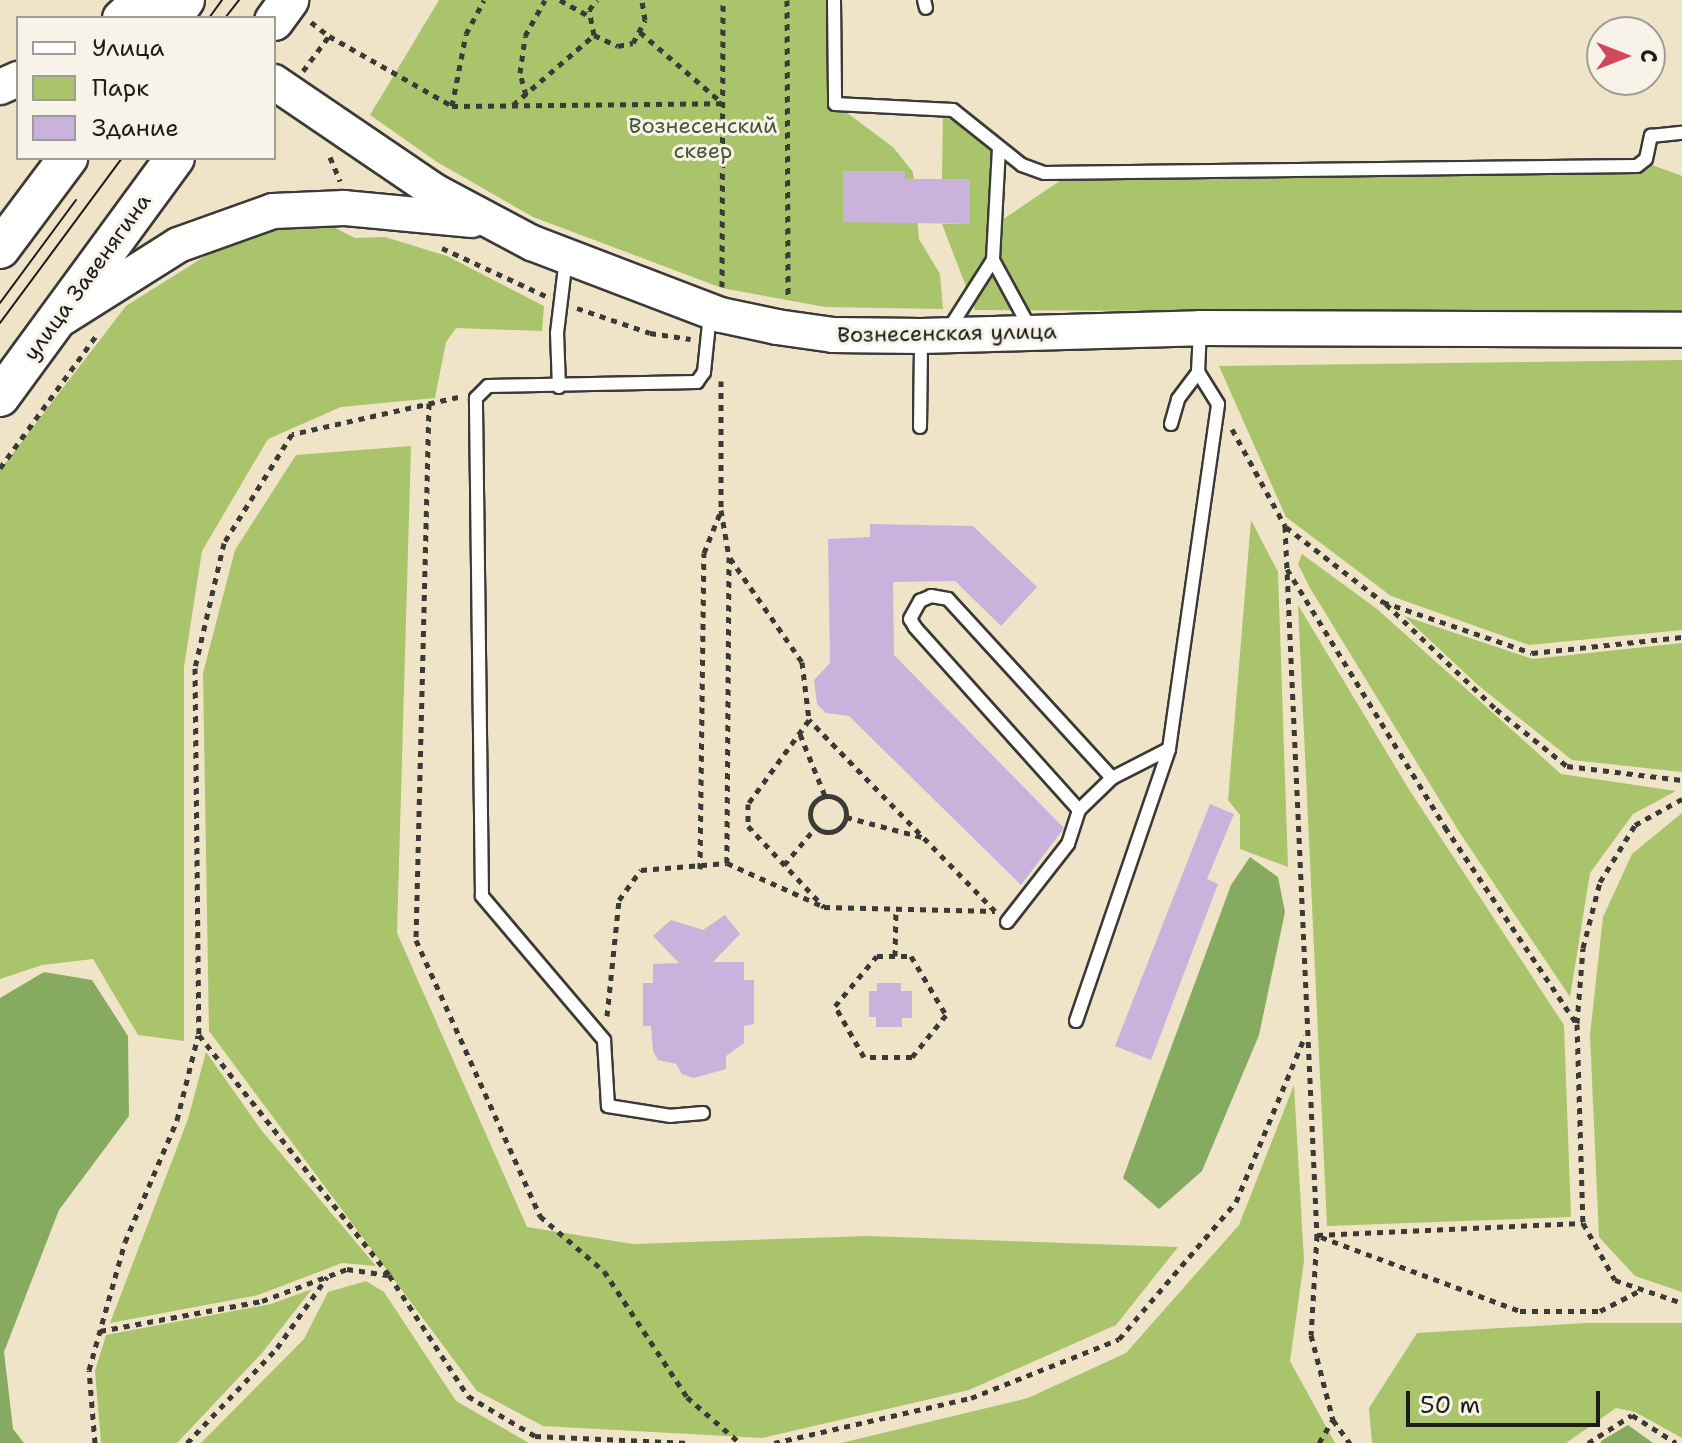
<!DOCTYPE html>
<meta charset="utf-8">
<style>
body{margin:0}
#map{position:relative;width:1682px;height:1443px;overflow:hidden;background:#efe4c8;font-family:"Shantell Sans",sans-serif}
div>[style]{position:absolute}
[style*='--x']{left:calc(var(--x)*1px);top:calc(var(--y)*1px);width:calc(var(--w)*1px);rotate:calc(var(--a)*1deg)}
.green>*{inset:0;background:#a9c46b}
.forest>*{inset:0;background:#86aa5f}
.building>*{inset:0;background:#c9b2db}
.path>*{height:5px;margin-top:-2.5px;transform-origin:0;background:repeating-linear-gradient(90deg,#3c3a36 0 6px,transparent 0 12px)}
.path>.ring{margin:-2.5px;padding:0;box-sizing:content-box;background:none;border:5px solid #3c3a36;border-radius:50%}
.roads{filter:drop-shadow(2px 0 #3c3a36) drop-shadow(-2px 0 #3c3a36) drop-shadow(0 2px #3c3a36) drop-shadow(0 -2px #3c3a36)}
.lane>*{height:12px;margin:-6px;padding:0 6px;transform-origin:6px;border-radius:6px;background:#fff}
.secondary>*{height:34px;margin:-17px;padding:0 17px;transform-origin:17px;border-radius:17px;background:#fff}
.primary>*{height:38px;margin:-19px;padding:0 19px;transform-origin:19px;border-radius:19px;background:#fff}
.tram>*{height:2px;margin:-1px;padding:0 1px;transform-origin:1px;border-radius:1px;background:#1c1c1c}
span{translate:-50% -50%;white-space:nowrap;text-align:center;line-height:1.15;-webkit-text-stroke:6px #f7f3e8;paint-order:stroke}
.park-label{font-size:22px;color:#4d5738}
.street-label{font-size:22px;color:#1c1c1c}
.legend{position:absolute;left:16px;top:16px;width:260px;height:144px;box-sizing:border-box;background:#f7f3e8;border:2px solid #9f9d96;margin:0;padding:10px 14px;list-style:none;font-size:24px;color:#1c1c1c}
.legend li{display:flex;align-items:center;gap:16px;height:40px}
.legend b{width:40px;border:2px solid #9f9d96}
.north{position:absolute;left:1586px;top:16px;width:80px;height:80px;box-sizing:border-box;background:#f7f3e8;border:2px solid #9f9d96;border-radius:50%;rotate:90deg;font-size:22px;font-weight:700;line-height:32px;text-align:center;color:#1c1c1c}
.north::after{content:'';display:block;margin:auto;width:28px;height:36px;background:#d1495b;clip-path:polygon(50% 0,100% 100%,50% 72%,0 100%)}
.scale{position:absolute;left:1406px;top:1391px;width:194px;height:36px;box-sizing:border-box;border:4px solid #1c1c1c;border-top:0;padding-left:10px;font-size:24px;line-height:28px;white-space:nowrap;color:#1c1c1c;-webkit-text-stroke:6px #f7f3e8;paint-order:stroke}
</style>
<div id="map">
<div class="green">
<i style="clip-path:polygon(439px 0,836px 0,835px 104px,893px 147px,913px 172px,919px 239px,940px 274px,943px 309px,825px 307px,722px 288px,533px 217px,437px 162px,370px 115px)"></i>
<i style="clip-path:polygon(943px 107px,999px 148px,999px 222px,1070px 174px,1644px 162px,1682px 176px,1682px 313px,975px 310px,942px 224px,970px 224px,970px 180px,942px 179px)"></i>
<i style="clip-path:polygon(323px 222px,355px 238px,385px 237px,447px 256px,544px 306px,542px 331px,456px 328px,446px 342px,435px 398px,341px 407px,268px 439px,202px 551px,184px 667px,184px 1041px,138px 1035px,93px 959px,42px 965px,0 979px,0 470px,126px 306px,237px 236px)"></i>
<i style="clip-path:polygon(1682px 360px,1682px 630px,1529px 645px,1391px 596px,1286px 517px,1219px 366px)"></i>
<i style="clip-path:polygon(411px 446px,397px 933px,527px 1227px,633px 1244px,867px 1236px,1178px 1247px,1116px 1325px,969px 1390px,762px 1438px,543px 1426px,477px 1391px,209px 1031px,203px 673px,235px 550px,296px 455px)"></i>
<i style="clip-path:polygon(1251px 520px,1278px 572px,1288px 867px,1240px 849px,1240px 815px,1228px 800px)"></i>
<i style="clip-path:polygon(1302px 554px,1377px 609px,1561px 774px,1676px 791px,1633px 814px,1590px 873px,1570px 997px,1458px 830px,1310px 588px,1298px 564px)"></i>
<i style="clip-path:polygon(1298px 605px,1410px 791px,1564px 1025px,1571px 1217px,1327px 1226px)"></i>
<i style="clip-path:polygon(1404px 616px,1533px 659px,1682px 643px,1682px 772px,1572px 760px,1479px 686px)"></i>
<i style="clip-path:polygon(1682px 813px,1682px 1292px,1635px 1276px,1599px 1237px,1590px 1035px,1603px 917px,1632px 854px)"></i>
<i style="clip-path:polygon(206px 1052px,262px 1131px,376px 1266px,342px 1263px,258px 1295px,110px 1323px,188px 1119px)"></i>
<i style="clip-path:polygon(1294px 1085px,1304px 1261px,1290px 1361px,1335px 1443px,841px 1443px,1028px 1398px,1126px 1353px,1239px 1225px)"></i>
<i style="clip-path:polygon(366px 1281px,384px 1292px,456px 1401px,529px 1443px,201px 1443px,304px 1339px,328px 1292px)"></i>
<i style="clip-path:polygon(312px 1289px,262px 1353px,177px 1443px,101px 1443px,95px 1371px,106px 1335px,271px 1304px)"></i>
<i style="clip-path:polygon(1586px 1323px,1682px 1323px,1682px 1438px,1635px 1412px,1616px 1408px,1566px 1443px,1372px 1443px,1369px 1408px,1417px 1333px)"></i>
</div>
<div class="forest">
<i style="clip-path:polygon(1250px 857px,1278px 877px,1285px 912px,1259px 1035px,1202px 1171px,1159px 1209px,1123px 1178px,1231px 885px)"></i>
<i style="clip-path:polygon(44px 972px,92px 980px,128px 1036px,129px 1116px,59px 1210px,4px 1352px,13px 1429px,24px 1443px,0 1443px,0 998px)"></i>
<i style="clip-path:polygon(1628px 1425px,1653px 1443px,1601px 1443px,1601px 1441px)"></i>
</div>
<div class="building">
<i style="clip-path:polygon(843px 171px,905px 171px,905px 179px,970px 179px,970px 224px,843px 222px)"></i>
<i style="clip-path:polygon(870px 524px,973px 526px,1037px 587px,1001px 626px,955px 581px,893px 582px,894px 655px,1064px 828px,1021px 885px,849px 716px,826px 713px,817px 704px,814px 680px,830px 663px,828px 539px,870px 537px)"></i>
<i style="clip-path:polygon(1210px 804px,1234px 814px,1207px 879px,1218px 884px,1151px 1060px,1115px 1046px)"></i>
<i style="clip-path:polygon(725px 915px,740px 934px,713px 962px,744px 962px,744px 980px,754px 980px,754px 1024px,744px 1026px,744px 1043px,726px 1056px,726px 1069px,694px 1078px,682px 1074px,676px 1064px,658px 1060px,653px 1051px,651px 1026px,643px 1026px,643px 983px,653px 983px,653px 964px,679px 963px,653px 936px,671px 920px,703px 930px)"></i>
<i style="clip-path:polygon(877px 983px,901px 983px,901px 991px,912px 991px,912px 1018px,902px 1018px,902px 1027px,876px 1027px,876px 1017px,869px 1017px,869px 991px,877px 991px)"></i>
</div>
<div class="path">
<i style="--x:560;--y:0;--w:33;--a:29"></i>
<i style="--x:787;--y:0;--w:295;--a:89.8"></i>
<i style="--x:311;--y:22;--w:23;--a:38"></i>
<i style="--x:640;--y:32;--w:107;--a:40.8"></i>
<i style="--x:594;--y:35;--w:25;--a:-101"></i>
<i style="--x:589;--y:10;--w:13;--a:-51"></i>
<i style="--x:303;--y:71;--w:44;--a:-53.4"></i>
<i style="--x:329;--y:36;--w:142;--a:29.6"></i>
<i style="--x:452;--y:106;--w:270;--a:-0.6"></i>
<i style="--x:526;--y:95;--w:23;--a:-105"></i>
<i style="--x:520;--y:73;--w:37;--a:-82"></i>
<i style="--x:525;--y:36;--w:41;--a:-60.9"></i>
<i style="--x:513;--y:105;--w:107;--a:-40.8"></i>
<i style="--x:594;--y:35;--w:26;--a:25"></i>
<i style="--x:618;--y:46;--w:15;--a:-11"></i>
<i style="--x:633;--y:43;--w:26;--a:-62"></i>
<i style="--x:645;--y:20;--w:20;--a:-99"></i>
<i style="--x:452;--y:106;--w:73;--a:-79"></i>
<i style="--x:466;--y:34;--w:38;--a:-62"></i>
<i style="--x:330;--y:157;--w:26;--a:67"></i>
<i style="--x:442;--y:248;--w:115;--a:24.8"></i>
<i style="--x:722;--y:287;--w:287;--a:-89.8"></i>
<i style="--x:577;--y:308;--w:77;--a:18.9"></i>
<i style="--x:650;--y:333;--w:41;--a:8.3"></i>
<i style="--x:721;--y:381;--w:129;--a:90"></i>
<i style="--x:721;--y:510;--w:48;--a:80.3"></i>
<i style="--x:729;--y:557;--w:306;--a:90.4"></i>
<i style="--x:458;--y:397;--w:170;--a:167.4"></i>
<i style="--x:292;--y:434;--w:128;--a:122"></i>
<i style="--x:224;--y:543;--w:128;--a:103.1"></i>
<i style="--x:195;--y:668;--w:367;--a:89.4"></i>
<i style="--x:199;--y:1035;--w:306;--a:51.6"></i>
<i style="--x:389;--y:1275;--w:145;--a:56.9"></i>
<i style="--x:468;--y:1396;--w:78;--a:30.8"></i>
<i style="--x:535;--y:1436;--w:155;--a:2.6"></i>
<i style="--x:429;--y:403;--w:537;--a:91.39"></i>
<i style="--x:416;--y:940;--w:303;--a:65.8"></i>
<i style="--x:540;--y:1216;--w:84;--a:40.7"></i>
<i style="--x:604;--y:1271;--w:151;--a:56.6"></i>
<i style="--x:687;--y:1397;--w:70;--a:41"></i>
<i style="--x:1232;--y:429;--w:111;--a:61.3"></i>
<i style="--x:1285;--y:526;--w:710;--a:87.42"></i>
<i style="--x:1317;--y:1235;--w:100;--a:93.4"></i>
<i style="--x:1311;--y:1335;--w:88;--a:75.5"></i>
<i style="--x:1333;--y:1420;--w:29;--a:54"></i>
<i style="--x:0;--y:468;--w:167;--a:-54"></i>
<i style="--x:1286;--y:527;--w:123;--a:37.7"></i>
<i style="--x:1383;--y:602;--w:157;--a:18.9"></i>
<i style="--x:1532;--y:653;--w:151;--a:-6.1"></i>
<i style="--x:730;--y:558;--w:126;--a:55.3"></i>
<i style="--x:802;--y:662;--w:58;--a:83.1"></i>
<i style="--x:809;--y:720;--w:104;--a:126"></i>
<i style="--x:748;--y:804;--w:22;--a:90"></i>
<i style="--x:748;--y:826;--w:111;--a:46.8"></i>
<i style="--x:824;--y:907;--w:171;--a:1.3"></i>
<i style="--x:995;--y:911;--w:267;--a:-134.2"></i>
<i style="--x:1287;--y:569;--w:303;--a:58.5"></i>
<i style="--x:1445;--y:827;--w:237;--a:56.2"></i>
<i style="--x:1577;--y:1024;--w:199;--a:88.3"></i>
<i style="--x:1386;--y:604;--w:152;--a:43.7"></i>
<i style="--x:1496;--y:709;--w:91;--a:38.8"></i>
<i style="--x:1567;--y:766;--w:116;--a:6.9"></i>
<i style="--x:800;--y:734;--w:67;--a:68"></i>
<i class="ring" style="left:810px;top:796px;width:31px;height:31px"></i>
<i style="--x:846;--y:817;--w:83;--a:14.7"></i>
<i style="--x:784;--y:865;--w:50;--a:-49.9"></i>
<i style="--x:700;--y:869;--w:316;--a:-89.3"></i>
<i style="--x:704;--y:553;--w:43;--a:-68.2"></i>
<i style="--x:877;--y:956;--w:34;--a:0"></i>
<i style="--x:911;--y:956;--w:69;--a:59.3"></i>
<i style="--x:946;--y:1015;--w:54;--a:129"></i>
<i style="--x:912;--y:1057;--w:48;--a:180"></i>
<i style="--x:864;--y:1057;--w:59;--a:-119.6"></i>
<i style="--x:835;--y:1006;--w:65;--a:-50"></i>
<i style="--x:895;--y:956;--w:47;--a:-88.8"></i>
<i style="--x:607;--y:1016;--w:117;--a:-84.1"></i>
<i style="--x:619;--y:900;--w:37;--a:-54"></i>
<i style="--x:641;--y:870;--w:86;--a:-4.7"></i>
<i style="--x:727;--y:863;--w:102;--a:24.3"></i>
<i style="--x:1577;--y:1023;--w:75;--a:-85.4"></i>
<i style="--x:1583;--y:948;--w:68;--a:-75.6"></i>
<i style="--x:1600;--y:882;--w:67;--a:-58.4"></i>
<i style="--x:1635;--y:825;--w:54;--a:-29"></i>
<i style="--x:1317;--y:1235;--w:266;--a:-2.6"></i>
<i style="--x:1583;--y:1223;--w:65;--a:60.7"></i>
<i style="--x:1615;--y:1280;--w:71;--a:18.9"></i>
<i style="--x:1321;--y:1237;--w:212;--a:20.4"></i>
<i style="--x:1520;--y:1311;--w:80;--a:0"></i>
<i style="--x:1600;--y:1311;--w:46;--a:-27.1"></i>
<i style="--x:100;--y:1331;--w:165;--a:-10.5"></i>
<i style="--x:262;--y:1301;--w:91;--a:-20.6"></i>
<i style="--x:347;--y:1269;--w:41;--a:8.3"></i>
<i style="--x:95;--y:1443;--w:73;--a:-94.7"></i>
<i style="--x:89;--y:1370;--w:133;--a:-74.3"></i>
<i style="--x:125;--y:1242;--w:133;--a:-66.9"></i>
<i style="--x:177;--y:1120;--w:87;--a:-76"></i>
<i style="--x:187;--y:1443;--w:131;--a:-46.5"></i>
<i style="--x:277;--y:1348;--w:87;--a:-54.8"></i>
<i style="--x:774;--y:1443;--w:202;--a:-12.9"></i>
<i style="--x:971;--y:1398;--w:159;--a:-21.7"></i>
<i style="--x:1119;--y:1339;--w:180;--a:-49.5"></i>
<i style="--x:1236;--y:1202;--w:180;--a:-67.4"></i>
<i style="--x:1319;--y:1443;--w:27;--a:-59"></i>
<i style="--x:1588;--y:1443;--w:52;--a:-32.5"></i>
<i style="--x:1632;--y:1415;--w:52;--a:32.5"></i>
</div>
<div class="roads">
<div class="lane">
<i style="--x:834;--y:0;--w:104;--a:89.4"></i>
<i style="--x:835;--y:104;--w:118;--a:2.9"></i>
<i style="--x:953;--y:110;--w:88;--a:38.6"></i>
<i style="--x:1022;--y:165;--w:23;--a:20"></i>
<i style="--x:1044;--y:173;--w:593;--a:-0.68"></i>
<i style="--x:1637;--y:166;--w:11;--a:-38"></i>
<i style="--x:1646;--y:159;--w:24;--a:-78"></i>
<i style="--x:1651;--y:136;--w:31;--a:-6"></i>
<i style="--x:924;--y:0;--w:8;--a:76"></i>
<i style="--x:999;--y:148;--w:112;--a:93.1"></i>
<i style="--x:993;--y:260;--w:80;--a:61.5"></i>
<i style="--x:949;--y:329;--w:82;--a:-57.5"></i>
<i style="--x:559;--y:387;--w:54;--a:-92.1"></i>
<i style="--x:557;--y:333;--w:75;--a:-83.1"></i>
<i style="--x:1171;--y:424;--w:26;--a:-74"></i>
<i style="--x:1178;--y:399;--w:34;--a:-53"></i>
<i style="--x:920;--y:427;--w:88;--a:-89.3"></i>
<i style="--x:1079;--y:810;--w:246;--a:-131.9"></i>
<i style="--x:915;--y:627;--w:9;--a:-122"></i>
<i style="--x:910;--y:619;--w:21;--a:-61"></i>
<i style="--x:920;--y:601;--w:12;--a:-24"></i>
<i style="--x:931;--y:596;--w:17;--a:10"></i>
<i style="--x:948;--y:599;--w:243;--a:47.5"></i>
<i style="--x:1007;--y:922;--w:99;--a:-52"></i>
<i style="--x:1068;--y:844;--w:36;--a:-72"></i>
<i style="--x:1079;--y:810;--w:46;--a:-44.1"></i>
<i style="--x:1112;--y:778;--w:64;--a:-27"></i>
<i style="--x:1076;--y:1021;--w:287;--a:-71.1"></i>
<i style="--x:1169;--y:749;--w:348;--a:-81.9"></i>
<i style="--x:1218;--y:404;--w:38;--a:-122"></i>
<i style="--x:1198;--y:372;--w:42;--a:-87.3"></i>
<i style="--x:703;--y:1113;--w:32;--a:175"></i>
<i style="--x:671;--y:1116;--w:64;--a:-171"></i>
<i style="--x:608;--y:1106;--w:66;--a:-93.5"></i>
<i style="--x:604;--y:1040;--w:189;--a:-130.3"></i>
<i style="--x:482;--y:896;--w:498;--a:-90.7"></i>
<i style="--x:476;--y:398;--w:17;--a:-45"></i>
<i style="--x:488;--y:386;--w:209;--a:-1.1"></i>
<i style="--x:697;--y:382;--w:12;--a:-55"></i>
<i style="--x:704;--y:372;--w:58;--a:-84.1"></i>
</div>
<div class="secondary">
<i style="--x:120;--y:18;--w:26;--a:-43"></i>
<i style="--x:139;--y:0;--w:38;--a:29"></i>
<i style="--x:274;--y:82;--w:196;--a:34.2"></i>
<i style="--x:436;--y:192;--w:109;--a:28"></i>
<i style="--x:532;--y:243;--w:202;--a:20.9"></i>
<i style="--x:721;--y:315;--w:57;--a:12.1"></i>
<i style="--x:777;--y:327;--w:57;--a:8.1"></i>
<i style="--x:833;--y:335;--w:88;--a:0.7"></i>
<i style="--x:921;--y:336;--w:279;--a:-1.6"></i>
<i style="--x:1200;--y:328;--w:482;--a:0.2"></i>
<i style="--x:0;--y:87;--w:20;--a:-24"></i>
<i style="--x:61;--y:319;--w:138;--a:-32.3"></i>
<i style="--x:178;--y:245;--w:101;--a:-19.7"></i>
<i style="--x:273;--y:211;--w:71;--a:-2.4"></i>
<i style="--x:344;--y:208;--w:128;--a:5.4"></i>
</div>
<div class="primary">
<i style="--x:172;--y:18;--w:22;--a:-54"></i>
<i style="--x:274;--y:21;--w:26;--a:-54"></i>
<i style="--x:0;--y:249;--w:114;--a:-53.2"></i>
<i style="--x:0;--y:397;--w:296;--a:-53.8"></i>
</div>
</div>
<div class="tram">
<i style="--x:209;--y:18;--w:22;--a:-54"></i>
<i style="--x:225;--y:18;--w:23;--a:-52"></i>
<i style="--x:0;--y:303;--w:128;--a:-53.6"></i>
<i style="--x:0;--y:323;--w:205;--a:-53.5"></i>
</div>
<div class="park-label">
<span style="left:703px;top:138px">Вознесенский<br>cквер</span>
</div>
<div class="street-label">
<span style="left:87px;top:277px;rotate:-54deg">улица Завенягина</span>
<span style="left:947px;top:333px;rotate:-1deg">Вознесенская улица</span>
</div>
<ul class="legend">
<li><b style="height:10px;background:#fff"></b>Улица</li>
<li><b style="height:22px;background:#a9c46b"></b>Парк</li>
<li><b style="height:22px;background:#c9b2db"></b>Здание</li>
</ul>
<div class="north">С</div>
<div class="scale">50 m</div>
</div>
